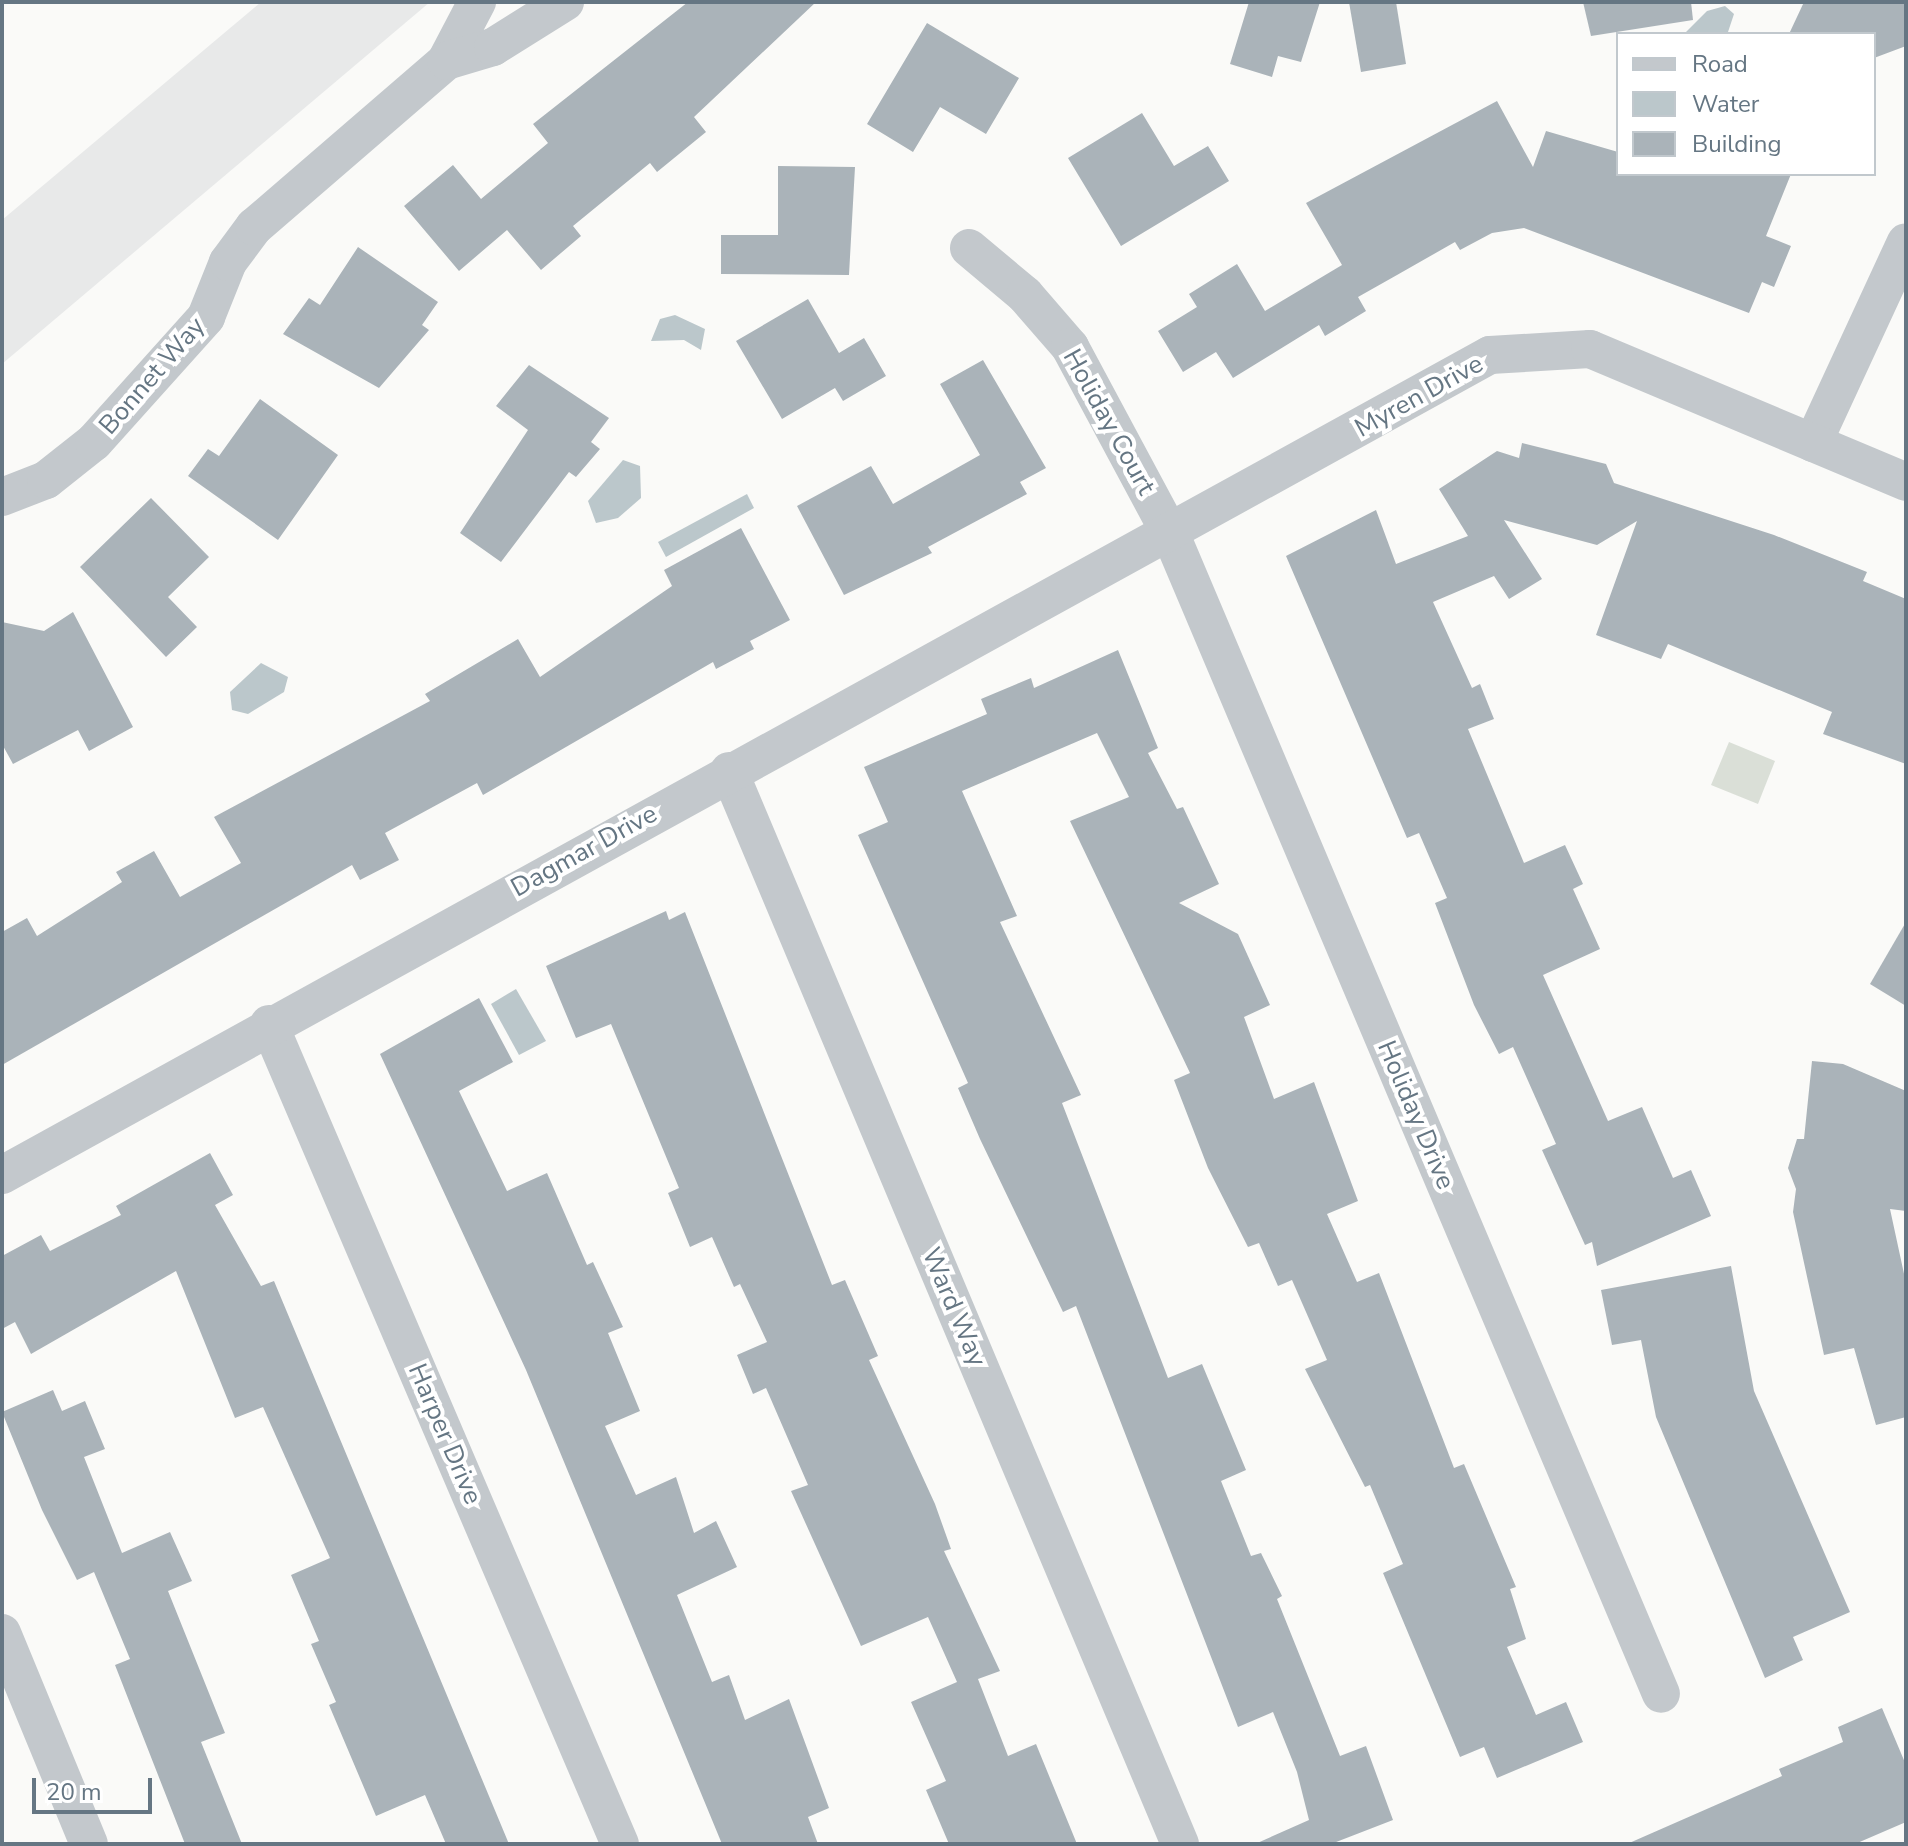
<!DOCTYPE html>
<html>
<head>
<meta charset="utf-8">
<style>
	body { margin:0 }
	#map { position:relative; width:1908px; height:1846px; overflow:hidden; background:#fafaf8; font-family:"Nunito Sans",sans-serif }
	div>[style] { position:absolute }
	.built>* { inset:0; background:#e8e9e9 }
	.green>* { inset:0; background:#dadfd7 }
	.water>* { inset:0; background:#bbc7cb }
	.building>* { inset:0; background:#aab3b9 }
	.minor>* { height:38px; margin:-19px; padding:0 19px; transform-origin:19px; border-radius:19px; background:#c3c8cc }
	span { translate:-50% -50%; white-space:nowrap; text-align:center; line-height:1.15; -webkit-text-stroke:8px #fff; paint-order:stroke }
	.street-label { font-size:26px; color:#657683 }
	.frame { position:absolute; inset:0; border:4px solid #657683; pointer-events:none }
	.legend { position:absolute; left:1616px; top:32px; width:260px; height:144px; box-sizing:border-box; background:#fff; border:2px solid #c1c8cd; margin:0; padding:10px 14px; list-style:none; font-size:24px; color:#657683 }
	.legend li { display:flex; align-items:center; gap:16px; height:40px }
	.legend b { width:40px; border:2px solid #c1c8cd }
	.scale { position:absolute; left:32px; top:1778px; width:120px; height:36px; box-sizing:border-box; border:4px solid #657683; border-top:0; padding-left:10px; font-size:24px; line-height:28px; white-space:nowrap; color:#657683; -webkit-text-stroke:6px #fff; paint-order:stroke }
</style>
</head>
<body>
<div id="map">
	<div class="built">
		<div style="clip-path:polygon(261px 2px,430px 2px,2px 364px,2px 220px)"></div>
	</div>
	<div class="green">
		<div style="clip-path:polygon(1729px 742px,1775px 761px,1758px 804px,1711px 785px)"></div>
	</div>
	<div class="water">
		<div style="clip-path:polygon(1725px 6px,1734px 14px,1728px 32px,1684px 34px,1707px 11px)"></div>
		<div style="clip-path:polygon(675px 315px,705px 329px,701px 350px,684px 340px,651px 341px,660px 319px)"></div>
		<div style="clip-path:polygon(623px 460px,640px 466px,641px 498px,618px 518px,596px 523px,588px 501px)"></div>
		<div style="clip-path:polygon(747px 494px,754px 508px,666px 557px,658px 542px)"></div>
		<div style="clip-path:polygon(261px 663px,288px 677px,284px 692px,248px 714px,232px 710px,230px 692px)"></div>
		<div style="clip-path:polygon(516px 989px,546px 1041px,519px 1055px,491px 1004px)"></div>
	</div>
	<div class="building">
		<div style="clip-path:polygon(688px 2px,816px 2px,694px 117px,706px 132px,657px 172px,650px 163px,573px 226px,581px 236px,541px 270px,507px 230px,459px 271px,404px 206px,453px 165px,481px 199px,548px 143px,533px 124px)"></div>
		<div style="clip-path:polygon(1249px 2px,1320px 2px,1301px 62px,1278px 56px,1272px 77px,1230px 64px)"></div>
		<div style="clip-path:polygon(1349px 2px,1396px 2px,1406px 64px,1361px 72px)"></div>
		<div style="clip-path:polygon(1583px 2px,1691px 2px,1693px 20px,1591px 36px)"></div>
		<div style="clip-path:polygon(1804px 2px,1906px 2px,1906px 46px,1874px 58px,1874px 34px,1789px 34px)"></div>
		<div style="clip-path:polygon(927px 23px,1019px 78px,986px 134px,940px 107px,913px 152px,867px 124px)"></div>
		<div style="clip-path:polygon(1497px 101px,1533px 167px,1546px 131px,1618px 152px,1618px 174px,1791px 174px,1766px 236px,1791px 246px,1774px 287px,1762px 282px,1749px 313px,1524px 228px,1492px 233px,1460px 250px,1455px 242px,1397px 275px,1358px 297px,1366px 311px,1325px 336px,1319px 325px,1233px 378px,1216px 352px,1183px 372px,1158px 331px,1197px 307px,1189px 294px,1237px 264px,1265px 311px,1342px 265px,1306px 203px)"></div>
		<div style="clip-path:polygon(1142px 113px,1174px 166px,1208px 146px,1229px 181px,1121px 246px,1068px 158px)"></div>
		<div style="clip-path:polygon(778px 166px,855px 167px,849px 275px,721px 274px,721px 235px,778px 235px)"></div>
		<div style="clip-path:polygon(358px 247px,438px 302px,422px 325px,429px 330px,379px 388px,283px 334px,309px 298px,320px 305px)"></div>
		<div style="clip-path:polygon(808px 299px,839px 353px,864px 338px,886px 376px,843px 401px,835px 388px,782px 419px,736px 341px)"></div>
		<div style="clip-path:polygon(983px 360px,1046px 468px,1020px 482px,1027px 494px,928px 547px,932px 553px,844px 595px,797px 506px,871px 466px,893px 504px,980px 455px,940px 384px)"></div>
		<div style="clip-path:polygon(529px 365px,609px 418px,591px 442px,600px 449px,576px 477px,569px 472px,501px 562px,460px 533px,528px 430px,496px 406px)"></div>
		<div style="clip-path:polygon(260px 399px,338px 455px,278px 540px,188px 476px,208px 449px,219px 456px)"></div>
		<div style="clip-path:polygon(1522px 443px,1606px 464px,1614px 483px,1774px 535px,1867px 572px,1863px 581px,1906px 599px,1906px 764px,1823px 734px,1832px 712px,1668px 644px,1661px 659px,1596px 635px,1637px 521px,1597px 545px,1504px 520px,1542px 579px,1509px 599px,1494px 576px,1433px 602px,1472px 688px,1480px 684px,1494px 719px,1468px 729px,1524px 863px,1565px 845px,1583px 884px,1573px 889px,1600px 949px,1543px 975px,1608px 1121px,1642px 1107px,1673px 1178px,1691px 1170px,1711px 1216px,1597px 1266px,1592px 1242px,1585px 1245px,1542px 1150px,1556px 1144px,1513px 1047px,1499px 1054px,1474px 1005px,1435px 903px,1447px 898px,1419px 833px,1407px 838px,1286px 556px,1376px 510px,1396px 564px,1468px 536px,1439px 489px,1497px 451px,1519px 458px)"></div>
		<div style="clip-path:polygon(151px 498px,209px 557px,168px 597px,197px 627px,166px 657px,80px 567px)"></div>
		<div style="clip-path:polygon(741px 528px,790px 620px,750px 641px,754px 649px,716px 669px,713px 662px,483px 795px,477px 783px,385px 833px,399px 860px,360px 880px,352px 865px,2px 1065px,2px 932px,27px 918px,37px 936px,122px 882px,116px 872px,154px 851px,180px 897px,241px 863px,214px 817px,430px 701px,425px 694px,518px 639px,540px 677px,672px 586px,664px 570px)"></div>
		<div style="clip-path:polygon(73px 612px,133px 727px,89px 751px,78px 730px,13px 764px,2px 744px,2px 622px,44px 631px)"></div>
		<div style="clip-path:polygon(1118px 650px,1158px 748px,1148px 753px,1177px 809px,1183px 807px,1219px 884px,1179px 903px,1238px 934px,1270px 1005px,1244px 1017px,1274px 1099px,1314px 1082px,1358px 1201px,1327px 1214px,1357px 1282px,1379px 1273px,1454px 1468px,1464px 1464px,1516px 1587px,1510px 1589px,1526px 1639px,1507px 1647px,1536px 1715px,1566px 1702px,1583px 1742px,1497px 1778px,1484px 1747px,1460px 1757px,1383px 1573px,1403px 1564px,1370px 1485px,1365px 1487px,1305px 1369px,1327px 1360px,1292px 1280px,1278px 1286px,1259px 1243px,1248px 1247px,1208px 1168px,1174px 1080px,1190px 1073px,1070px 821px,1129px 797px,1097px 733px,962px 791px,1017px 916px,1000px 922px,1081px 1095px,1062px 1103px,1168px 1378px,1202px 1364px,1246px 1470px,1221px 1481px,1251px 1556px,1261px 1553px,1282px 1596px,1277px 1599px,1340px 1756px,1366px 1746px,1393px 1820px,1331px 1844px,1255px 1844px,1309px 1820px,1297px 1772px,1273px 1712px,1238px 1727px,1076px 1306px,1063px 1312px,980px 1139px,958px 1088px,968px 1083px,858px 835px,888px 822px,864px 767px,987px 714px,981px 699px,1031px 678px,1034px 688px)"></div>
		<div style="clip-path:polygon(666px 911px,669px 920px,685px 912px,832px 1285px,845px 1280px,878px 1356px,869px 1360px,935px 1504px,951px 1549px,944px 1551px,1000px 1671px,978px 1679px,1008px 1756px,1036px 1744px,1077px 1844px,949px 1844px,926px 1790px,946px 1781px,911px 1702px,957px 1682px,928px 1617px,861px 1646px,791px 1491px,808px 1485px,766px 1388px,753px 1394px,737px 1355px,767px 1342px,740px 1284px,734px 1287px,712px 1237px,690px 1247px,668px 1193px,679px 1188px,611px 1024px,576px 1038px,546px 966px)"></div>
		<div style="clip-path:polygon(1906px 922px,1906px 1006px,1870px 984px)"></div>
		<div style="clip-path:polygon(479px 998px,513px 1062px,459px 1091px,507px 1191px,547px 1173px,587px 1265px,593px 1262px,623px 1327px,608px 1333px,640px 1411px,605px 1426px,636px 1495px,676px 1477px,694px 1533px,716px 1521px,737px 1567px,677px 1595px,712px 1682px,729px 1675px,745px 1720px,789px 1699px,829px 1808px,808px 1817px,818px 1844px,722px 1844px,526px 1370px,380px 1054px)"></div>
		<div style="clip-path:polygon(1812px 1061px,1843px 1064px,1906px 1091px,1906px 1211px,1890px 1209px,1906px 1283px,1906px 1417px,1876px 1425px,1854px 1348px,1824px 1355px,1793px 1212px,1796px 1189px,1788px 1168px,1797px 1139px,1804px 1139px)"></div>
		<div style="clip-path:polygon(210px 1153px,233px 1195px,215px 1205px,261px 1286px,274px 1281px,509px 1844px,446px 1844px,425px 1795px,376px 1816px,329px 1705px,336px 1702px,311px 1644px,319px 1641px,291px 1575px,330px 1558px,263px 1407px,235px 1418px,176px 1271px,31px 1354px,15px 1322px,2px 1329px,2px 1256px,41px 1235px,50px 1251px,121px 1215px,116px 1206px)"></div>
		<div style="clip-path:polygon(1731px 1266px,1754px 1391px,1850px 1612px,1793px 1637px,1803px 1660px,1765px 1678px,1656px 1417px,1641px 1340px,1612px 1345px,1601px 1290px)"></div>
		<div style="clip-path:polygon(53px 1390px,62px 1411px,85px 1401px,105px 1449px,84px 1457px,122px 1553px,170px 1532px,192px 1581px,168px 1591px,225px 1733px,201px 1742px,242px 1844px,185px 1844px,115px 1665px,130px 1659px,94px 1572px,77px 1580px,42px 1510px,2px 1412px)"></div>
		<div style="clip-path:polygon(1882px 1708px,1906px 1765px,1906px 1822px,1855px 1844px,1627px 1844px,1782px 1776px,1779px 1769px,1843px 1742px,1838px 1727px)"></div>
	</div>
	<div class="minor">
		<div style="left:446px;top:61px;width:67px;rotate:-62.3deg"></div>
		<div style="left:969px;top:248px;width:73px;rotate:40deg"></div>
		<div style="left:1025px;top:295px;width:69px;rotate:49.1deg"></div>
		<div style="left:1070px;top:347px;width:213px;rotate:61.8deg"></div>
		<div style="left:1171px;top:535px;width:1258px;rotate:67.08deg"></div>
		<div style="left:1813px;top:443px;width:221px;rotate:-65.2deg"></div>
		<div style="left:2px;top:497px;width:47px;rotate:-21.1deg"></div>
		<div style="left:46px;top:480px;width:61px;rotate:-38.4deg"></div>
		<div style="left:94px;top:442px;width:168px;rotate:-48.1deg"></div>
		<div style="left:206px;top:317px;width:59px;rotate:-68.2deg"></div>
		<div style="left:228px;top:262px;width:44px;rotate:-53.4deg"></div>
		<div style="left:254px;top:227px;width:254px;rotate:-40.8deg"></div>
		<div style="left:446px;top:61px;width:49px;rotate:-16.6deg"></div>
		<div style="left:493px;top:47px;width:85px;rotate:-32deg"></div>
		<div style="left:729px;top:771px;width:1164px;rotate:67.2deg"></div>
		<div style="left:269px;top:1024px;width:892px;rotate:66.83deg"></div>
		<div style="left:2px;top:1175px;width:1699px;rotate:-28.86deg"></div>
		<div style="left:1490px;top:355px;width:100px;rotate:-3.4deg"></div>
		<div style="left:1590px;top:349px;width:343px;rotate:22.8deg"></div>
		<div style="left:2px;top:1633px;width:228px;rotate:67.6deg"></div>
	</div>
	<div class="street-label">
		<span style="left:152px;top:376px;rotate:-49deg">Bonnet Way</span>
		<span style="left:1419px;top:396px;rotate:-29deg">Myren Drive</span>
		<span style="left:1109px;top:422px;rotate:61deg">Holiday Court</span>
		<span style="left:584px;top:851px;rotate:-29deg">Dagmar Drive</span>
		<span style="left:1416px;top:1115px;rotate:67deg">Holiday Drive</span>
		<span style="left:954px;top:1307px;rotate:67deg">Ward Way</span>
		<span style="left:445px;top:1434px;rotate:67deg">Harper Drive</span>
	</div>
	<div class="frame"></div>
	<ul class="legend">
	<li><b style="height:10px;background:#c3c8cc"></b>Road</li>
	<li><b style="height:22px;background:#bbc7cb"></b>Water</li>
	<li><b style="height:22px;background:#aab3b9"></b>Building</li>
	</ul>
	<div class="scale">20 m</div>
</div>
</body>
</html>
